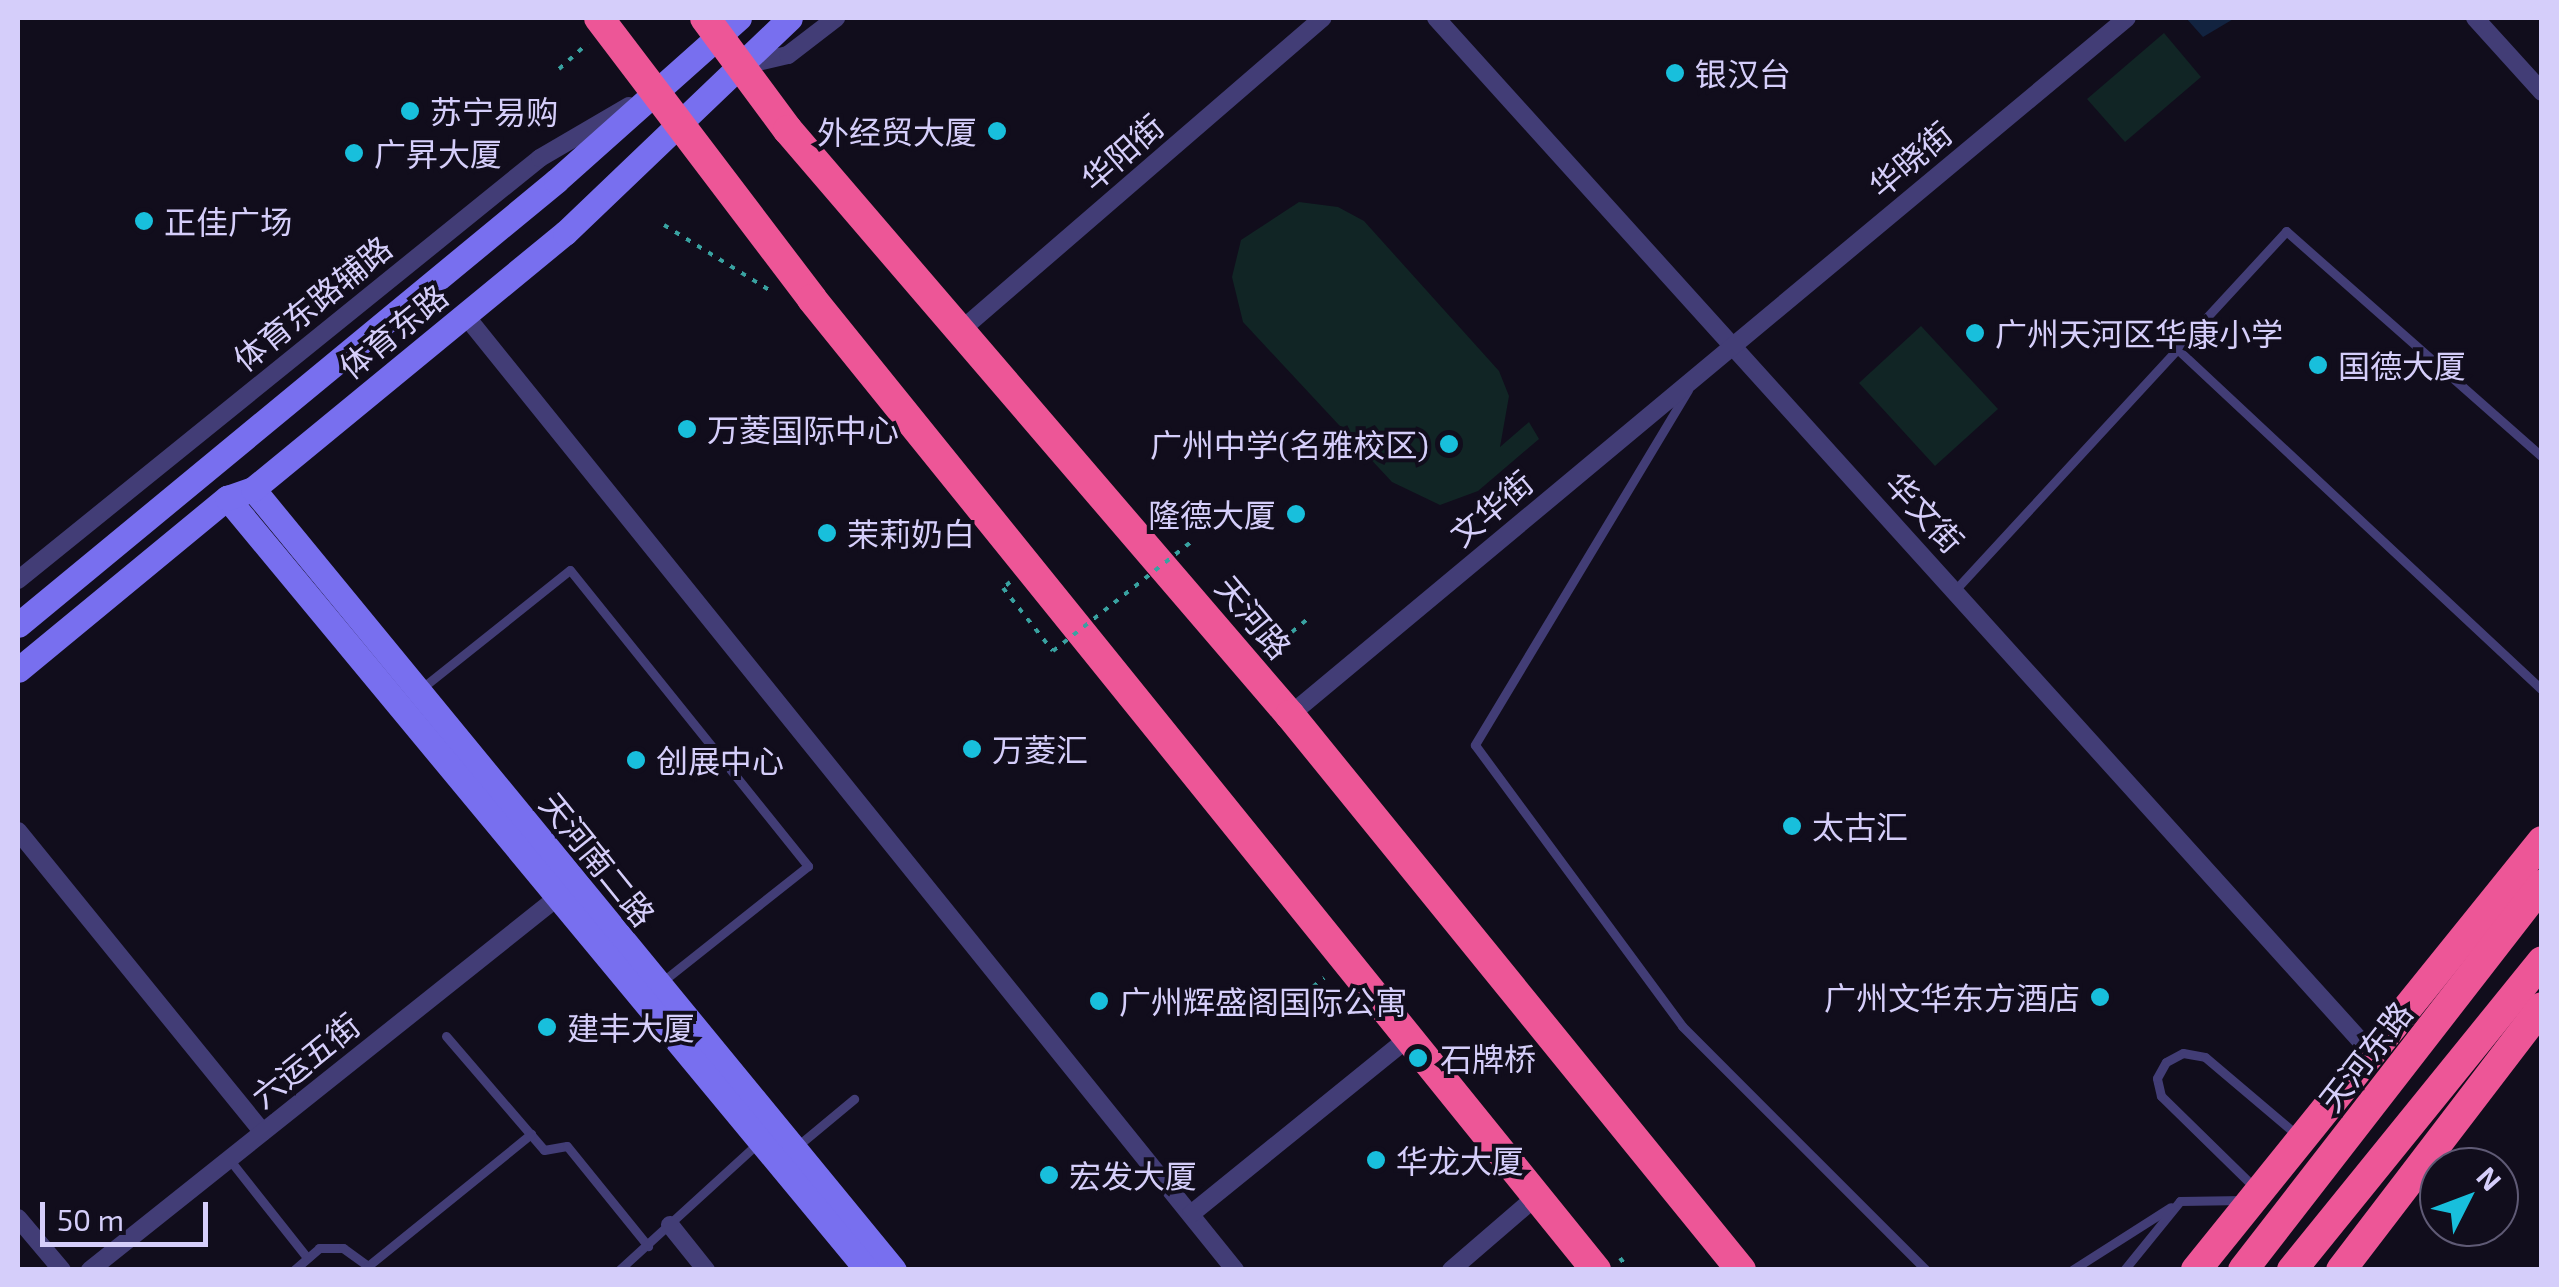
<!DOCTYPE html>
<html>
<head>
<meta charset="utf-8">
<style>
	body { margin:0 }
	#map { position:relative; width:2559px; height:1287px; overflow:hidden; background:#110d1c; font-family:"Exo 2","Noto Sans SC",sans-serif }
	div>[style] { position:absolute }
	.green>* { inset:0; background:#112525 }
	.water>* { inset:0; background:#122340 }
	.path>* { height:4px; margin-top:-2px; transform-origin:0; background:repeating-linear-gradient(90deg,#39a2a1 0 5px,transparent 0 13px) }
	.lane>* { height:9px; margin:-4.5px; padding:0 4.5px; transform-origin:4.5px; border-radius:4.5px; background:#423d76 }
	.street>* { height:18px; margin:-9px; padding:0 9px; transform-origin:9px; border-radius:9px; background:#423d76 }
	.secondary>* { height:25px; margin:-12.5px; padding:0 12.5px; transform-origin:12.5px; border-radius:12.5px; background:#786fef }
	.highway>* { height:30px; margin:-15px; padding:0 15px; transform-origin:15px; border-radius:15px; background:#ed5697 }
	.path-bridge>* { height:4px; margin-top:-2px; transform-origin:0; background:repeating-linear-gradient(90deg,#39a2a1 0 5px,transparent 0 13px) }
	.dots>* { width:28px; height:28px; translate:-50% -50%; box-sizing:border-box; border:5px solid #110d1c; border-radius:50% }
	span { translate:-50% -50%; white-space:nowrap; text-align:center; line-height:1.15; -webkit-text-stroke:8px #110d1c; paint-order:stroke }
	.poi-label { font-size:32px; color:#d5cefa }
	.left { translate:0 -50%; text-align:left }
	.right { translate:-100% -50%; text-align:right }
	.street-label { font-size:32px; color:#d5cefa }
	.frame { position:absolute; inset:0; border:20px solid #d5cefa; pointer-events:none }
	.north { position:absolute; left:2419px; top:1147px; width:100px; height:100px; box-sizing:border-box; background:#110d1c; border:2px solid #5f5a75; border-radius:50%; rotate:48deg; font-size:28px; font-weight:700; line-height:40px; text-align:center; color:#d5cefa }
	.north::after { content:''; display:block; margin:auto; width:35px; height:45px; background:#18bfdc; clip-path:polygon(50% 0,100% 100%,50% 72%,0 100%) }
	.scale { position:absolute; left:40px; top:1202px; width:168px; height:45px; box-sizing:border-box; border:5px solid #d5cefa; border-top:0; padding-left:12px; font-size:30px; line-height:35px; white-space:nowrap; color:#d5cefa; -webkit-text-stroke:8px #110d1c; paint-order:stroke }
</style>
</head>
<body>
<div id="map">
	<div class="green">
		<div style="clip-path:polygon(2164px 33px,2201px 77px,2125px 142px,2087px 99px)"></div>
		<div style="clip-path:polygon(1299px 202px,1338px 207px,1364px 221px,1499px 371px,1509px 396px,1500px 447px,1529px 422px,1539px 439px,1478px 491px,1440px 505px,1392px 482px,1243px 322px,1232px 277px,1241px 240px)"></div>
		<div style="clip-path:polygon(1921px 326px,1998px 409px,1935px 466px,1859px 383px)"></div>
	</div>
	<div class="water">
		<div style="clip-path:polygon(2186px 18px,2235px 18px,2203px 37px)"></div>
	</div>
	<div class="path">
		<div style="left:559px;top:69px;width:39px;rotate:-42deg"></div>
		<div style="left:664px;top:225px;width:129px;rotate:31.7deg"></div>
		<div style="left:1010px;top:582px;width:9px;rotate:139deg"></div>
		<div style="left:1003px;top:588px;width:80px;rotate:51.6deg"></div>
		<div style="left:1292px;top:632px;width:25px;rotate:-40deg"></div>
		<div style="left:1293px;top:1003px;width:40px;rotate:-39deg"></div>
		<div style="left:1620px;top:1258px;width:15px;rotate:53deg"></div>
	</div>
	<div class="lane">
		<div style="left:2175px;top:347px;width:502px;rotate:43.06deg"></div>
		<div style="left:1688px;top:390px;width:414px;rotate:121deg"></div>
		<div style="left:1475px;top:745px;width:349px;rotate:53.6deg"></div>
		<div style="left:1682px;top:1026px;width:345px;rotate:45deg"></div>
		<div style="left:1956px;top:589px;width:487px;rotate:-47.3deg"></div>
		<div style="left:2286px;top:231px;width:341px;rotate:41.4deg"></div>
		<div style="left:422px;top:688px;width:189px;rotate:-38.6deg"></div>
		<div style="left:570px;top:570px;width:380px;rotate:51.2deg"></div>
		<div style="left:808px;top:866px;width:185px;rotate:141.6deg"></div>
		<div style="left:446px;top:1036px;width:150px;rotate:49.3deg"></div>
		<div style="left:544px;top:1150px;width:23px;rotate:-10deg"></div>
		<div style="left:567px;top:1146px;width:129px;rotate:51deg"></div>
		<div style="left:795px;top:1148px;width:77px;rotate:-39.7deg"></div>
		<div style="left:229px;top:1159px;width:124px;rotate:51.6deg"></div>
		<div style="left:2253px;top:1186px;width:129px;rotate:-135.6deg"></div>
		<div style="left:2161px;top:1096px;width:18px;rotate:-103deg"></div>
		<div style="left:2157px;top:1078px;width:18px;rotate:-61deg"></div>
		<div style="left:2166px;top:1062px;width:19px;rotate:-28deg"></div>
		<div style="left:2183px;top:1053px;width:22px;rotate:10deg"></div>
		<div style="left:2205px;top:1057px;width:122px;rotate:40.3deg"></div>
		<div style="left:294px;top:1270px;width:33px;rotate:-41deg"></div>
		<div style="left:319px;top:1248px;width:24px"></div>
		<div style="left:343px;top:1248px;width:31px;rotate:36deg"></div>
		<div style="left:368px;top:1266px;width:210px;rotate:-39deg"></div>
		<div style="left:619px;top:1270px;width:188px;rotate:-42.4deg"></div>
		<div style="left:2072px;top:1270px;width:117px;rotate:-32.5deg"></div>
		<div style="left:2124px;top:1270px;width:89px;rotate:-50.9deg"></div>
		<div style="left:2180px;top:1201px;width:64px;rotate:-0.9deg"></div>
	</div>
	<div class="street">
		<div style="left:1436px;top:18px;width:1390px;rotate:47.89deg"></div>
		<div style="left:2475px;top:18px;width:100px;rotate:47.8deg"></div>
		<div style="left:741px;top:66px;width:48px;rotate:-13.2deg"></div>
		<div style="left:788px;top:55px;width:61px;rotate:-37.6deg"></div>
		<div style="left:465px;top:315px;width:1227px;rotate:51.12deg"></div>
		<div style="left:960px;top:331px;width:479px;rotate:-40.8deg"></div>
		<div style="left:18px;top:580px;width:671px;rotate:-38.95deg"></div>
		<div style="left:540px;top:158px;width:103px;rotate:-30.3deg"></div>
		<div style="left:1290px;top:715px;width:1089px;rotate:-39.79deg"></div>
		<div style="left:18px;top:831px;width:388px;rotate:50.9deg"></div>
		<div style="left:1191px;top:1214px;width:278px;rotate:-39deg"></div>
		<div style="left:18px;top:1218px;width:68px;rotate:49.8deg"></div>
		<div style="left:670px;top:1225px;width:58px;rotate:51.3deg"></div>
		<div style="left:90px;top:1270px;width:598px;rotate:-38.56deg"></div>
		<div style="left:1451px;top:1270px;width:112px;rotate:-40.7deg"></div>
	</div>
	<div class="secondary">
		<div style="left:253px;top:489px;width:1010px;rotate:50.62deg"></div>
		<div style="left:227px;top:498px;width:1003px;rotate:50.34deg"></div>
		<div style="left:18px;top:625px;width:698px;rotate:-39.53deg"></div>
		<div style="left:556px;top:181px;width:245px;rotate:-41.7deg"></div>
		<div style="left:18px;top:670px;width:271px;rotate:-39.5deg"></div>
		<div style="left:227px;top:498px;width:28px;rotate:-19deg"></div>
		<div style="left:253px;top:489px;width:404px;rotate:-39.4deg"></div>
		<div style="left:565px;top:233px;width:311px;rotate:-43.7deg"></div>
	</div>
	<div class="highway">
		<div style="left:599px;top:18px;width:353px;rotate:52.8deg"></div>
		<div style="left:812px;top:299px;width:1248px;rotate:51.08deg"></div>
		<div style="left:705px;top:18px;width:139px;rotate:53.5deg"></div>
		<div style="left:788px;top:130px;width:771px;rotate:49.37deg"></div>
		<div style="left:1290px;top:715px;width:715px;rotate:50.9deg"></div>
		<div style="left:2196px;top:1270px;width:551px;rotate:-51.11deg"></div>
		<div style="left:2243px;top:1270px;width:488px;rotate:-52.2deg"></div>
		<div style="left:2292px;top:1270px;width:397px;rotate:-51deg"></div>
		<div style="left:2341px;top:1270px;width:331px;rotate:-52.6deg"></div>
	</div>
	<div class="path-bridge">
		<div style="left:1053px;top:651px;width:176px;rotate:-38.3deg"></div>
	</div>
	<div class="dots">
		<div style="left:1675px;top:73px;background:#18bfdc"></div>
		<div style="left:410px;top:111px;background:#18bfdc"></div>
		<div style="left:997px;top:131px;background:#18bfdc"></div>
		<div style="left:354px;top:153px;background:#18bfdc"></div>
		<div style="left:144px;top:221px;background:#18bfdc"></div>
		<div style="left:1975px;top:333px;background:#18bfdc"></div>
		<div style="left:2318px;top:365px;background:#18bfdc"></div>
		<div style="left:687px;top:429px;background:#18bfdc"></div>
		<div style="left:1449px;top:444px;background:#18bfdc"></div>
		<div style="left:1296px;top:514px;background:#18bfdc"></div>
		<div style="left:827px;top:533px;background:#18bfdc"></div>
		<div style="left:972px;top:749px;background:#18bfdc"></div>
		<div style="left:636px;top:760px;background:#18bfdc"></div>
		<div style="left:1792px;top:826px;background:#18bfdc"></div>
		<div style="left:2100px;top:997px;background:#18bfdc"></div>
		<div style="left:1099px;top:1001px;background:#18bfdc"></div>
		<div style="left:547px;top:1027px;background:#18bfdc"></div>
		<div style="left:1418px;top:1058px;background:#18bfdc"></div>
		<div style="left:1376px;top:1160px;background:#18bfdc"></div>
		<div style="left:1049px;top:1175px;background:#18bfdc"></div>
	</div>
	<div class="poi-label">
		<span class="left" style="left:1695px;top:73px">银汉台</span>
		<span class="left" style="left:430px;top:111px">苏宁易购</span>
		<span class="right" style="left:977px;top:131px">外经贸大厦</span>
		<span class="left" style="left:374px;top:153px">广昇大厦</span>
		<span class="left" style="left:164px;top:221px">正佳广场</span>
		<span class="left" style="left:1995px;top:333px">广州天河区华康小学</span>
		<span class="left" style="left:2338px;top:365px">国德大厦</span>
		<span class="left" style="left:707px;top:429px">万菱国际中心</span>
		<span class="right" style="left:1429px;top:444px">广州中学(名雅校区)</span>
		<span class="right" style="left:1276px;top:514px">隆德大厦</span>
		<span class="left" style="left:847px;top:533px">茉莉奶白</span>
		<span class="left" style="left:992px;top:749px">万菱汇</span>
		<span class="left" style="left:656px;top:760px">创展中心</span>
		<span class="left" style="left:1812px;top:826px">太古汇</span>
		<span class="right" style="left:2080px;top:997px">广州文华东方酒店</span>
		<span class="left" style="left:1119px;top:1001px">广州辉盛阁国际公寓</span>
		<span class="left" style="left:567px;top:1027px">建丰大厦</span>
		<span class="left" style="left:1440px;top:1058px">石牌桥</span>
		<span class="left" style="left:1396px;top:1160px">华龙大厦</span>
		<span class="left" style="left:1069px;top:1175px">宏发大厦</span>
	</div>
	<div class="street-label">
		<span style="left:1122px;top:152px;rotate:-41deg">华阳街</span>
		<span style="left:1910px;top:159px;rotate:-40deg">华晓街</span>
		<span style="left:312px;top:303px;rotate:-39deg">体育东路辅路</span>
		<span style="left:393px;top:331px;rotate:-39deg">体育东路</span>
		<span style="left:1491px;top:508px;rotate:-40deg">文华街</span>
		<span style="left:1925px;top:512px;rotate:47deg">华文街</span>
		<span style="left:1254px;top:617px;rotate:50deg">天河路</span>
		<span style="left:598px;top:859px;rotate:51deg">天河南二路</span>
		<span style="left:2365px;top:1056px;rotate:-52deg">天河东路</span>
		<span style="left:305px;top:1060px;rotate:-39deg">六运五街</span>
	</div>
	<div class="frame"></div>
	<div class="north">N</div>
	<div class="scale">50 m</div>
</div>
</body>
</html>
